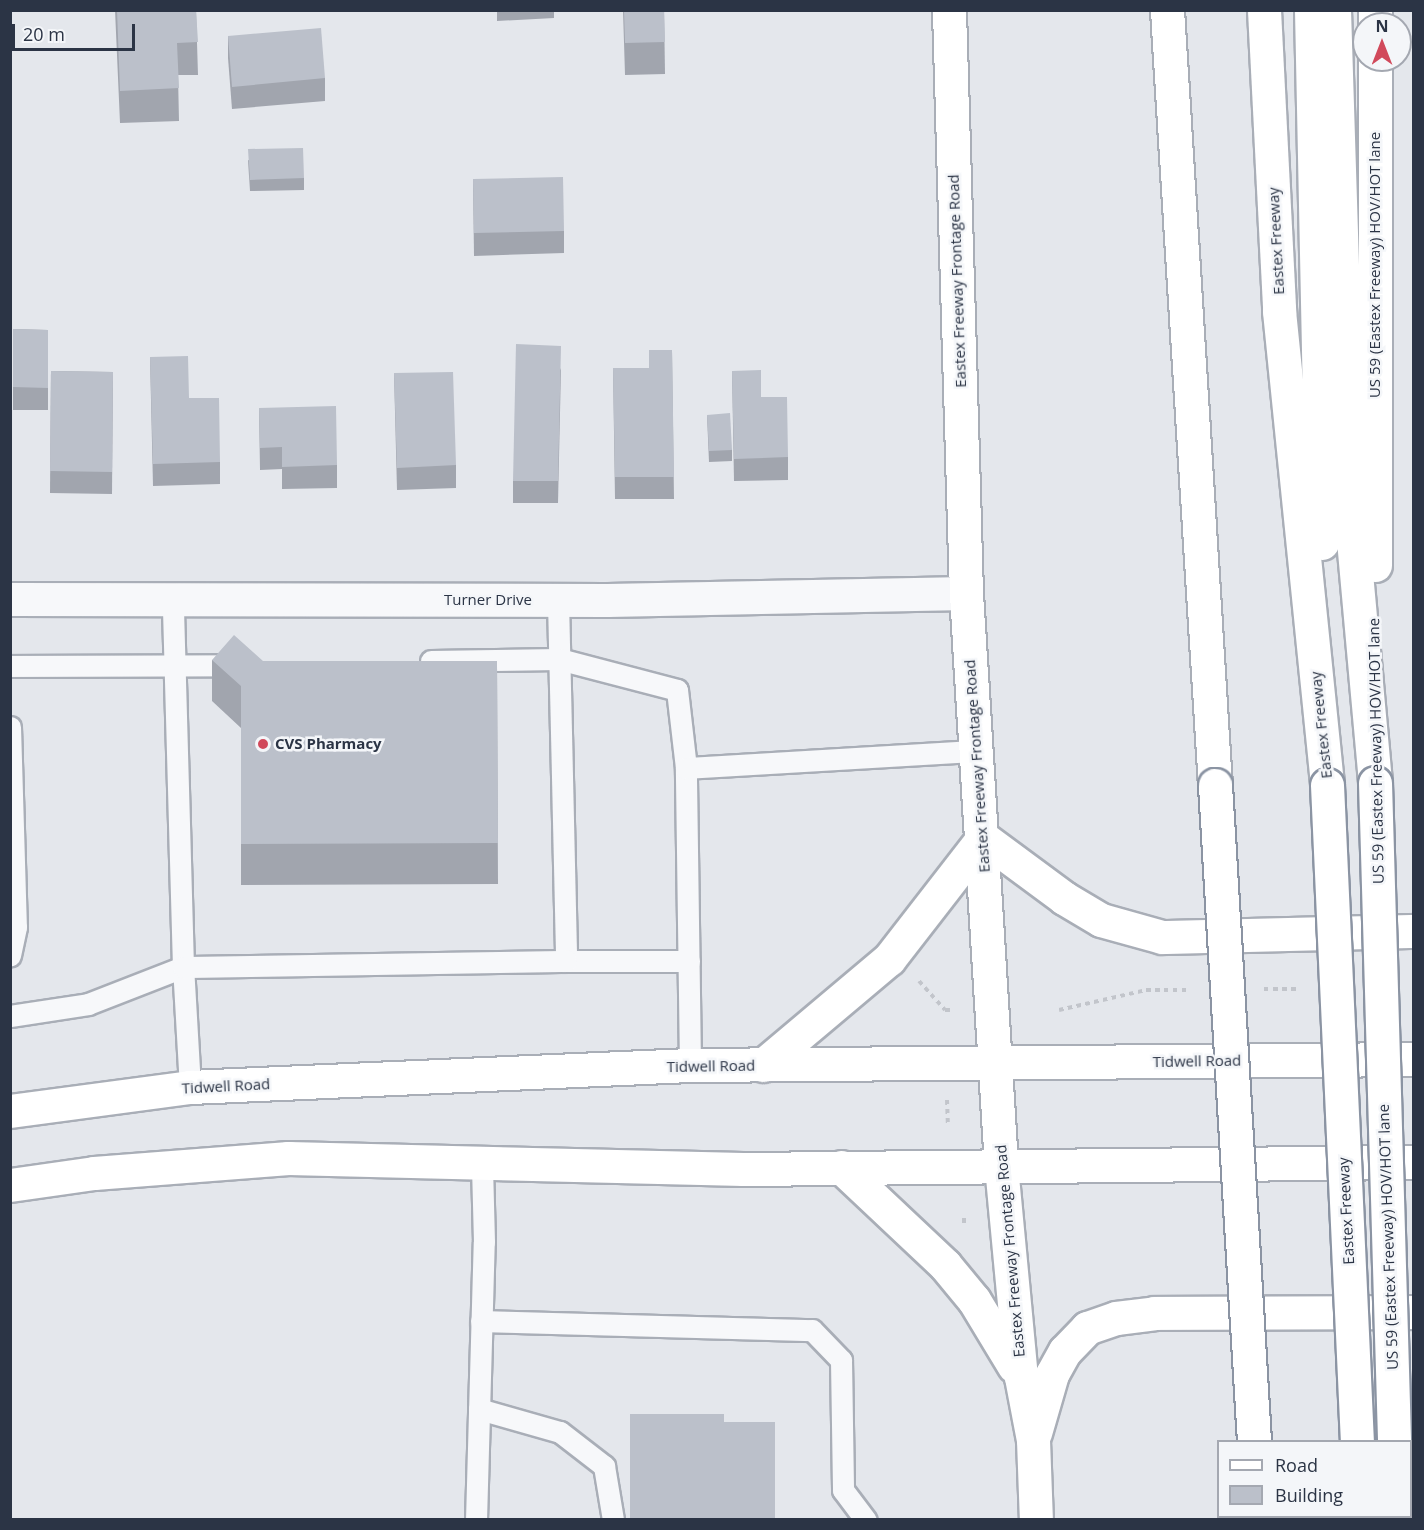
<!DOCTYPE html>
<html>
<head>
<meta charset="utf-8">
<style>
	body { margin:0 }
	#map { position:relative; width:1424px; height:1530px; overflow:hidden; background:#e4e7ec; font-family:"Open Sans",sans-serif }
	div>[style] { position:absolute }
	.path>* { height:4px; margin-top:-2px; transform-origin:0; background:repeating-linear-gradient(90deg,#c2c5cb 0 4.5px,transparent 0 9px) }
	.roads { filter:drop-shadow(2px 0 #a9aeb7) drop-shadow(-2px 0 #a9aeb7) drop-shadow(0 2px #a9aeb7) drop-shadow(0 -2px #a9aeb7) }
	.service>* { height:21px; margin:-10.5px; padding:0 10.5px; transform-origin:10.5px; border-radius:10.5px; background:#f7f8fa }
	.minor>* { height:33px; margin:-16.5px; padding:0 16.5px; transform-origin:16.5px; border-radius:16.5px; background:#f7f8fa }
	.secondary>* { height:33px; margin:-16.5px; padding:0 16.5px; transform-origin:16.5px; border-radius:16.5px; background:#fff }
	.motorway>* { height:33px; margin:-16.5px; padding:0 16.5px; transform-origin:16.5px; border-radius:16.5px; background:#fff }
	.bridges { filter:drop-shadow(2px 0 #8b94a3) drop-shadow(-2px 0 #8b94a3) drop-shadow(0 2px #8b94a3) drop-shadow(0 -2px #8b94a3) }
	.motorway-bridge>* { height:33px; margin:-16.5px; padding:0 16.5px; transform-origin:16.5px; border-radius:16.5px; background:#fff }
	.wall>* { inset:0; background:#a1a5ae }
	.building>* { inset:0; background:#bbc0ca }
	.dots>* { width:16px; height:16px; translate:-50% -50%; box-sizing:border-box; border:3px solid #f4f6f9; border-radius:50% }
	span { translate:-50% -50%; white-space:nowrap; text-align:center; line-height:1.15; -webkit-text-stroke:5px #f4f6f9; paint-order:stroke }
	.street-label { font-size:15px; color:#2b3445 }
	.poi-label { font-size:15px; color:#2b3445; font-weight:700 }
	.left { translate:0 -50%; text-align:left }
	.frame { position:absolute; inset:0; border:12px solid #2b3445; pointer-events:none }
	.legend { position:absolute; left:1217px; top:1440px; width:195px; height:78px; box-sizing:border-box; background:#f4f6f9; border:2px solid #a4a8b1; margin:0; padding:8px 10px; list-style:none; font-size:18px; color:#2b3445 }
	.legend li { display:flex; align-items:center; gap:12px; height:30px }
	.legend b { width:30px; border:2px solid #a4a8b1 }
	.north { position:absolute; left:1352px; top:12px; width:60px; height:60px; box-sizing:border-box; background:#f4f6f9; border:2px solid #a4a8b1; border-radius:50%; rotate:0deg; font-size:16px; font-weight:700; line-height:24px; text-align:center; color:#2b3445 }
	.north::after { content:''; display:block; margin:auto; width:21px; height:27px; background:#d1495b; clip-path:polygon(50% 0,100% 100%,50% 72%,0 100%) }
	.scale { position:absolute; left:12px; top:24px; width:123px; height:27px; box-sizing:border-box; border:3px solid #2b3445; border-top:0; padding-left:8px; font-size:18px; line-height:21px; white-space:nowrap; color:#2b3445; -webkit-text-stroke:4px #f4f6f9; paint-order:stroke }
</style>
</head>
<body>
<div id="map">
	<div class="path">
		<div style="left:919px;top:981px;width:39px;rotate:48deg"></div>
		<div style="left:945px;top:1010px;width:8px"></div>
		<div style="left:1264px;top:989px;width:35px"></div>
		<div style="left:1059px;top:1010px;width:89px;rotate:-12.9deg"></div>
		<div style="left:1146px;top:990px;width:45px"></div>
		<div style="left:947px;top:1100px;width:26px;rotate:88deg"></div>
		<div style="left:964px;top:1218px;width:5px;rotate:90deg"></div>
	</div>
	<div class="roads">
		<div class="service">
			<div style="left:558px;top:600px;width:361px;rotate:88.7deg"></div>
			<div style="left:566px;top:961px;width:123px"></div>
			<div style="left:431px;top:661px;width:128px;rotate:-0.9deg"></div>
			<div style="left:559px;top:659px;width:122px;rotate:14.7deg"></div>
			<div style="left:677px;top:690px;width:79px;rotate:83.4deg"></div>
			<div style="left:10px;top:666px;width:231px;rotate:-0.2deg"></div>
			<div style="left:10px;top:727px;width:200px;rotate:88.3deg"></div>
			<div style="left:16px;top:927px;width:29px;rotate:102deg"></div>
			<div style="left:10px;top:1016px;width:79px;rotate:-8.7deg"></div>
			<div style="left:88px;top:1004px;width:102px;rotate:-21.3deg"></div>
			<div style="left:183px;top:967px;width:368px;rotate:-91.6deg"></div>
			<div style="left:690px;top:1065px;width:297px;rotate:-90.8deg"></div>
			<div style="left:686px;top:768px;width:290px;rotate:-3.4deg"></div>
			<div style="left:190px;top:1087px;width:120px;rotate:-93.3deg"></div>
			<div style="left:183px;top:967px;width:383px;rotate:-0.9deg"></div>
			<div style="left:481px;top:1321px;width:331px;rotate:1.6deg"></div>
			<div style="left:812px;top:1330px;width:42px;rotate:46deg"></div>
			<div style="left:841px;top:1360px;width:130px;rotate:89.1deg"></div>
			<div style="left:843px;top:1490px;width:38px;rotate:53deg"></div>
			<div style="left:479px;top:1409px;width:84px;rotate:15.9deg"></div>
			<div style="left:560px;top:1432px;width:56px;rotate:37.7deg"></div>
			<div style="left:604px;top:1466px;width:55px;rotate:80.5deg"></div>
			<div style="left:476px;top:1520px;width:278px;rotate:-88.4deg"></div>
			<div style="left:484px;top:1242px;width:79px;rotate:-91.5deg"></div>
		</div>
		<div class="minor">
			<div style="left:10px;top:599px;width:597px;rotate:0.1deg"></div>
			<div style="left:607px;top:600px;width:359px;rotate:-1.1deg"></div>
		</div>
		<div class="secondary">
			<div style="left:949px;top:10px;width:583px;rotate:88.33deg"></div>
			<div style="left:966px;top:593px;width:574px;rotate:86.5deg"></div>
			<div style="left:1001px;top:1166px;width:212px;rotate:84.6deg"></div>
			<div style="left:1021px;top:1377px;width:64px;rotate:79.2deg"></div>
			<div style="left:1033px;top:1440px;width:80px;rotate:87.9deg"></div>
			<div style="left:983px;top:838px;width:101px;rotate:36.5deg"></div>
			<div style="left:1064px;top:898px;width:43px;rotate:30.7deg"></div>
			<div style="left:1101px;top:920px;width:63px;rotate:15.6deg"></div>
			<div style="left:1162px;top:937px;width:252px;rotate:-1.4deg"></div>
			<div style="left:763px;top:1065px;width:165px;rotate:-40.1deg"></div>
			<div style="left:889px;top:959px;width:153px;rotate:-52.2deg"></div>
			<div style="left:10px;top:1111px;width:182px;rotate:-7.6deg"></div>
			<div style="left:190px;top:1087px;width:500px;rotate:-2.52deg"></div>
			<div style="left:690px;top:1065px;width:724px;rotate:-0.47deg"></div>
			<div style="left:841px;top:1167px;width:143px;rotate:43.3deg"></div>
			<div style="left:945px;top:1265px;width:45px;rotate:50.4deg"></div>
			<div style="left:974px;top:1300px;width:77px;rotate:58.8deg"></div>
			<div style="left:10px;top:1185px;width:85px;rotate:-8.1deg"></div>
			<div style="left:94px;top:1173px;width:195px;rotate:-4.4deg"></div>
			<div style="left:288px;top:1158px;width:455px;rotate:1.4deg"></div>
			<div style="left:743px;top:1169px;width:671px;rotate:-0.6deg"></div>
			<div style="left:1035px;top:1433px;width:61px;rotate:-73.9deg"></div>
			<div style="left:1052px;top:1374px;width:26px;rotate:-61deg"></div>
			<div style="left:1065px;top:1351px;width:32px;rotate:-46deg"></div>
			<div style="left:1087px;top:1328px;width:31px;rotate:-19deg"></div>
			<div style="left:1116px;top:1318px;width:38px;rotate:-7deg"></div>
			<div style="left:1154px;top:1313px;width:260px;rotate:-0.2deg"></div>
		</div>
		<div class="motorway">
			<div style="left:1167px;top:10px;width:776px;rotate:86.46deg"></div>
			<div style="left:1264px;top:10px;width:301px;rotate:87.1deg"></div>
			<div style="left:1279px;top:311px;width:476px;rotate:84.2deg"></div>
			<div style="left:1311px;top:10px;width:533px;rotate:88.82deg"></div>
			<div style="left:1334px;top:10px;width:497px;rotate:88.2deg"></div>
			<div style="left:1350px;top:507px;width:277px;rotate:84.8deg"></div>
			<div style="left:1375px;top:10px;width:14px;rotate:90deg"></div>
			<div style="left:1375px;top:60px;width:505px;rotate:90deg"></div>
			<div style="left:1256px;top:1516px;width:4px;rotate:90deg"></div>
			<div style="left:1361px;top:1516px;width:4px;rotate:90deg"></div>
			<div style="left:1395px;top:1516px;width:4px;rotate:90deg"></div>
		</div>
	</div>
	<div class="bridges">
		<div class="motorway-bridge">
			<div style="left:1375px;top:783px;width:657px;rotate:88.34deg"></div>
			<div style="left:1215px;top:785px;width:658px;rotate:86.6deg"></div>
			<div style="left:1327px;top:785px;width:658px;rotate:87.39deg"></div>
		</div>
	</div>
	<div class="wall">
		<div style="clip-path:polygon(115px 10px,196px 10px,198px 75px,178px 75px,179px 121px,120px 123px)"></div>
		<div style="clip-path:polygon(497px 10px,554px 10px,554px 18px,497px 21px)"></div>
		<div style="clip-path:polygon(623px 10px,664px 10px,665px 74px,625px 75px)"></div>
		<div style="clip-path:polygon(228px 36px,325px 78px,325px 101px,232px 109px,228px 58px)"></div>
		<div style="clip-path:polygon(248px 160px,304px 178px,304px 190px,250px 191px)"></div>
		<div style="clip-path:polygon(473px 179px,564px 231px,564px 253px,474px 256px)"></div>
		<div style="clip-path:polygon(13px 329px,48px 330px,48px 410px,13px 410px)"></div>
		<div style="clip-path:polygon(672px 350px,674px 499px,615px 499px,613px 368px,649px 368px)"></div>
		<div style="clip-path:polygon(150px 357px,189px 398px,220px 462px,220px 484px,153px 486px)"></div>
		<div style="clip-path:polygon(561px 368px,558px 503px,513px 503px,513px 481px)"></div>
		<div style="clip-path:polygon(51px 371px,113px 372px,112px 494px,50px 493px)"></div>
		<div style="clip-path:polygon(732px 371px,761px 397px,788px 457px,788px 480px,734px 481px)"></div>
		<div style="clip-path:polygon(394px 373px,456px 465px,456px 488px,397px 490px)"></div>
		<div style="clip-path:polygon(259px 408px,337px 465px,337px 488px,282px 489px,282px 469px,260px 470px)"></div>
		<div style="clip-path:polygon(707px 415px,732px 450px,732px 461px,709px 462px)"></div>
		<div style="clip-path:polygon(212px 660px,263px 661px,497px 661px,498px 884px,241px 885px,241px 728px,212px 701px)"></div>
	</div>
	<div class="building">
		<div style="clip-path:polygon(117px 10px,196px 10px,198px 42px,177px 43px,179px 88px,120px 91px)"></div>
		<div style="clip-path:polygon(624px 10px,664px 10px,665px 42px,625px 43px)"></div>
		<div style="clip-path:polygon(321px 28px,325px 78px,232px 87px,228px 36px)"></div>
		<div style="clip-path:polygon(303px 148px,304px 178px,250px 180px,248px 149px)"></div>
		<div style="clip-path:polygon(563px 177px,564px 231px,474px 233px,473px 179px)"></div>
		<div style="clip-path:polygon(13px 329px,48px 330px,48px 388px,13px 387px)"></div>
		<div style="clip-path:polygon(516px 344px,561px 346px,558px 481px,513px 481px)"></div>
		<div style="clip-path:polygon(649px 350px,672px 350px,674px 477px,615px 477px,613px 368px,649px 368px)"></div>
		<div style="clip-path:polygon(188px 356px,189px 398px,219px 398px,220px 462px,153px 464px,150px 357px)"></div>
		<div style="clip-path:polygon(761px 370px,761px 397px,787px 397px,788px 457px,734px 459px,732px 371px)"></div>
		<div style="clip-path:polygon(51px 371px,113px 372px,112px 472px,50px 471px)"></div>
		<div style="clip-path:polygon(453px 372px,456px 465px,397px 468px,394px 373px)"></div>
		<div style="clip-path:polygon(336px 406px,337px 465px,282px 467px,282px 447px,260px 448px,259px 408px)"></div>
		<div style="clip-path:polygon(730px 413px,732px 450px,709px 451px,707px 415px)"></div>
		<div style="clip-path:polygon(234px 635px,263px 661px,497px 661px,498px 843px,241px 844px,241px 686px,212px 660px)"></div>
		<div style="clip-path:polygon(630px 1414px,724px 1414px,724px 1422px,775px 1422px,775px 1520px,630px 1520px)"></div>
	</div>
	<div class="dots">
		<div style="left:263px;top:744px;background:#d1495b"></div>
	</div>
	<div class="street-label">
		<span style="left:1276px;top:241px;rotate:-93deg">Eastex Freeway</span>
		<span style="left:1375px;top:265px;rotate:-90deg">US 59 (Eastex Freeway) HOV/HOT lane</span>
		<span style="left:957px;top:281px;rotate:-92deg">Eastex Freeway Frontage Road</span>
		<span style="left:488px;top:600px">Turner Drive</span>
		<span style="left:1321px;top:725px;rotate:-96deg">Eastex Freeway</span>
		<span style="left:1376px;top:751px;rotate:-91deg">US 59 (Eastex Freeway) HOV/HOT lane</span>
		<span style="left:977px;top:766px;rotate:-94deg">Eastex Freeway Frontage Road</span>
		<span style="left:1197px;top:1061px;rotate:-1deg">Tidwell Road</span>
		<span style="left:711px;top:1066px;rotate:-1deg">Tidwell Road</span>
		<span style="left:226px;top:1086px;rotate:-3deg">Tidwell Road</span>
		<span style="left:1346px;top:1211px;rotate:-93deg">Eastex Freeway</span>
		<span style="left:1388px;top:1237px;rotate:-92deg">US 59 (Eastex Freeway) HOV/HOT lane</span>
		<span style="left:1010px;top:1251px;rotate:-95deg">Eastex Freeway Frontage Road</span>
	</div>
	<div class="poi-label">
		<span class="left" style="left:275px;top:744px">CVS Pharmacy</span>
	</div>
	<div class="frame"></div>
	<ul class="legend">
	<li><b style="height:8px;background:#fff"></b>Road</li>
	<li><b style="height:16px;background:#bbc0ca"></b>Building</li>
	</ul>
	<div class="north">N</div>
	<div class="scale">20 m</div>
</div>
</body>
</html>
